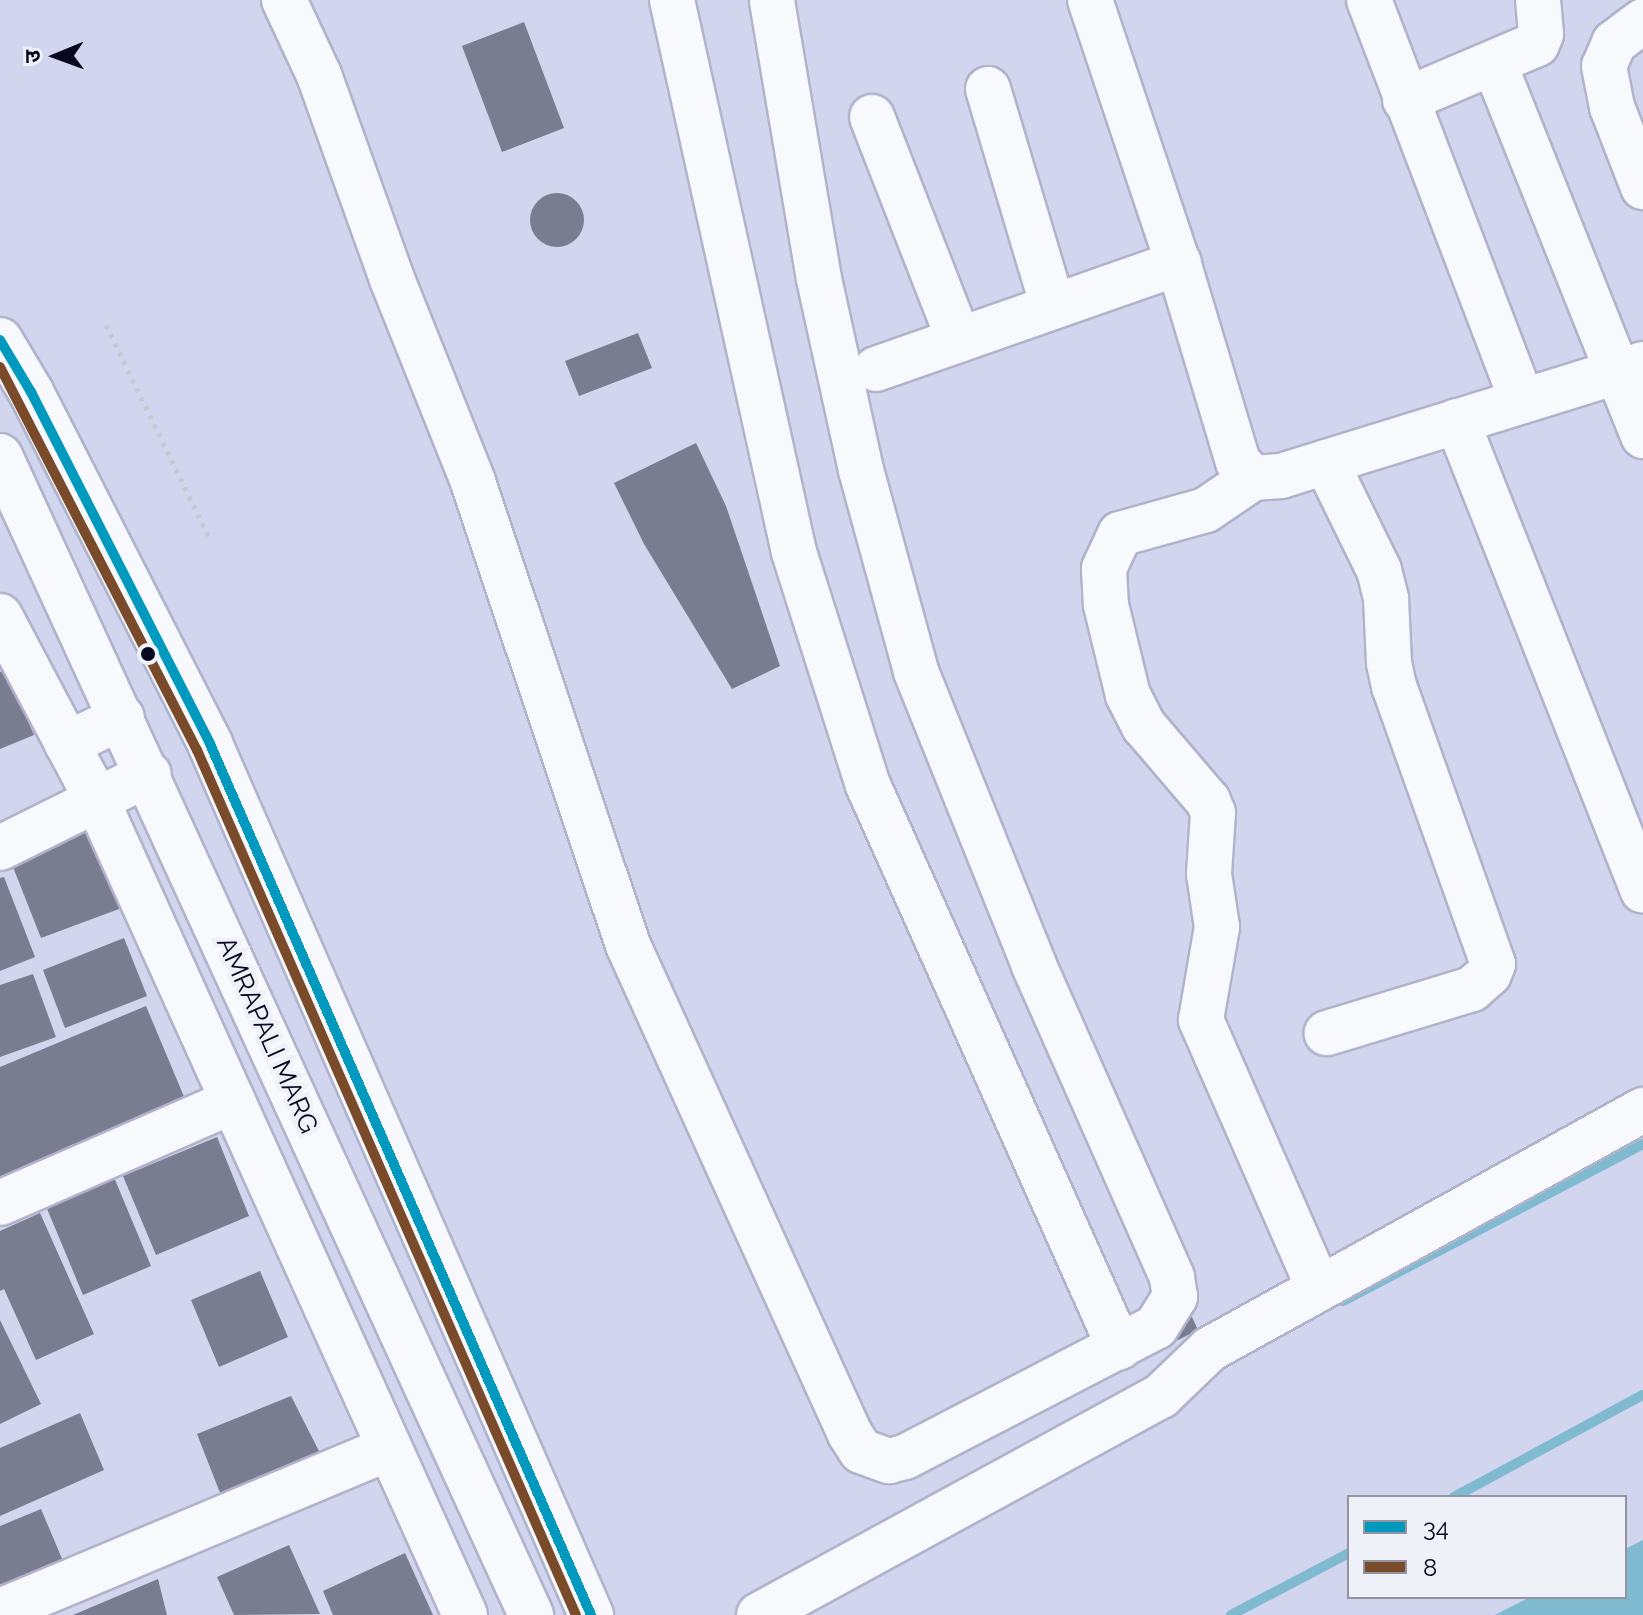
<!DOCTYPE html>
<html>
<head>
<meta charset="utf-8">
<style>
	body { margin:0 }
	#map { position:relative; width:1643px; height:1615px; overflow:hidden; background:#d1d5ee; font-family:Raleway,"Noto Sans Devanagari",sans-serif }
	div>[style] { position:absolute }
	.water>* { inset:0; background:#80bad1 }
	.stream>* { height:10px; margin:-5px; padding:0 5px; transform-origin:5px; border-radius:5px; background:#80bad1 }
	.building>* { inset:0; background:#7a7c90 }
	.round { border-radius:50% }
	.path>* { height:5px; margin-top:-2.5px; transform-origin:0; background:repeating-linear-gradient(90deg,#c8c8d0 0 4px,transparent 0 10px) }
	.roads { filter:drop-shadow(2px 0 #afb3cc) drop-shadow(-2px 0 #afb3cc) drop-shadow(0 2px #afb3cc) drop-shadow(0 -2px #afb3cc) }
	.minor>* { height:44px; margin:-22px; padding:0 22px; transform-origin:22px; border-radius:22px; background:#f8f9fc }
	.major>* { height:44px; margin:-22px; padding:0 22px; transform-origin:22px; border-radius:22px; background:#f8f9fc }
	.bus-1>* { height:10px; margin:-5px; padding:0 5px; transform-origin:5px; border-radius:5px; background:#0199bd }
	.bus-2>* { height:10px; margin:-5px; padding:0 5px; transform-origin:5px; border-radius:5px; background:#7a4b2a }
	.dots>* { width:22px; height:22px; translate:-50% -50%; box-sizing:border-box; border:4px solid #eff1f8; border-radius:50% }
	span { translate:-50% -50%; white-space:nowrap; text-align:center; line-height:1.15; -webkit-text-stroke:8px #eff1f8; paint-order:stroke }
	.street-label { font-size:26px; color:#070820 }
	.legend { position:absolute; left:1347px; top:1495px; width:280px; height:104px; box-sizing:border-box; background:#eff1f8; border:2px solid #9294a2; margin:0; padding:10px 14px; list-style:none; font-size:24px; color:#070820 }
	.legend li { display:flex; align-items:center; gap:16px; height:40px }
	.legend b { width:40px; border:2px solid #9294a2 }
	.north { position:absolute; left:16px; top:16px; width:80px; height:80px; -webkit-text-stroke:6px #eff1f8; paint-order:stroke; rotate:269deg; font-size:22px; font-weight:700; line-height:32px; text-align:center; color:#070820 }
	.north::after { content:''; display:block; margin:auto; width:28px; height:36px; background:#070820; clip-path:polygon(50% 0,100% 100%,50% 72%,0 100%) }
</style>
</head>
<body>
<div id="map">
	<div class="water">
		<div style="clip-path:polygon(1643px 1540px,1643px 1615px,1495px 1615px,1530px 1597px,1625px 1597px,1625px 1549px)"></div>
	</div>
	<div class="stream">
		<div style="left:1343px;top:1301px;width:339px;rotate:-27.6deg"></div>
		<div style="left:1454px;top:1497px;width:215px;rotate:-28.4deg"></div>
		<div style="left:1231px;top:1615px;width:133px;rotate:-27.7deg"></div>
	</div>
	<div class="building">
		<div style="clip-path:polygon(524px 22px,564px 128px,502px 152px,462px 46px)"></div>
		<div class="round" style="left:530px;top:193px;width:54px;height:54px"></div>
		<div style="clip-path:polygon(638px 333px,652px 368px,579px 396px,565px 361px)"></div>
		<div style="clip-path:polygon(696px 443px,726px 506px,780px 666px,732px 689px,644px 544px,614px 483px)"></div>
		<div style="clip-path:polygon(6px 669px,34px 735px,0 749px,0 672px)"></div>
		<div style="clip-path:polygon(95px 827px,127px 906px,41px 938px,11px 862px)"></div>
		<div style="clip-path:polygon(4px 877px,35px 957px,0 971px,0 878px)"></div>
		<div style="clip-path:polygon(124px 938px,147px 996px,65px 1028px,43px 970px)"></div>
		<div style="clip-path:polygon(33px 974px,56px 1037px,0 1057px,0 985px)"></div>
		<div style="clip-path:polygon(146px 1006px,185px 1099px,0 1177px,0 1067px)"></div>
		<div style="clip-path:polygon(217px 1137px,249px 1216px,156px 1255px,123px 1176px)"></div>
		<div style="clip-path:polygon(111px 1170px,151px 1266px,83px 1295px,43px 1199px)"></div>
		<div style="clip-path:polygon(40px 1213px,94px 1334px,36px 1360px,4px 1289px,0 1291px,0 1231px)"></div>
		<div style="clip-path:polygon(260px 1271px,288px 1337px,219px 1367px,191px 1300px)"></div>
		<div style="clip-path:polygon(1191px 1315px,1198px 1330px,1172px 1343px,1164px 1328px)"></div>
		<div style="clip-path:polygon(0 1320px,41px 1404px,0 1424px)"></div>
		<div style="clip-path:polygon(291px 1396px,324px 1461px,224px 1503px,197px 1434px)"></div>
		<div style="clip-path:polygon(80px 1413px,104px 1470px,0 1516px,0 1448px)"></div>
		<div style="clip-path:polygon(41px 1509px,66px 1568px,0 1596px,0 1526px)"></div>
		<div style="clip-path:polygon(289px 1545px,320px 1614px,234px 1615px,217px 1577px)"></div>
		<div style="clip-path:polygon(405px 1553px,433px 1615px,333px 1615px,323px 1591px)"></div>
		<div style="clip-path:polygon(158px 1579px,167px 1615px,73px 1615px)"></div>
	</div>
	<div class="path">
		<div style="left:106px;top:325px;width:238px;rotate:64.1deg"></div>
	</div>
	<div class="roads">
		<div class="minor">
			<div style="left:284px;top:0;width:83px;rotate:65deg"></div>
			<div style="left:319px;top:75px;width:217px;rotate:70.3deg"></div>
			<div style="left:392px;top:279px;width:219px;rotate:68.2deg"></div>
			<div style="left:473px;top:482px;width:488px;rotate:71.5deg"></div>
			<div style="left:628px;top:945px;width:537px;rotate:65.58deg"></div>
			<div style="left:850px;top:1434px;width:20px;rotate:57deg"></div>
			<div style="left:861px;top:1451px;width:30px;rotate:20deg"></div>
			<div style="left:889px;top:1461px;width:16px;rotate:-14deg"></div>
			<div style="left:905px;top:1457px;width:283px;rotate:-27.4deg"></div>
			<div style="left:1156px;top:1327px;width:36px;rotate:-58deg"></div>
			<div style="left:1175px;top:1297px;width:20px;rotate:-99deg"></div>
			<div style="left:1172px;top:1277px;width:341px;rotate:-113.9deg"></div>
			<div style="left:1034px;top:965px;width:317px;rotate:-111.9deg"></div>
			<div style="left:916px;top:671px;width:208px;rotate:-105.3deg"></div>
			<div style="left:861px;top:470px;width:196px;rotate:-102.4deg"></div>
			<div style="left:819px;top:279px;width:283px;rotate:-99.6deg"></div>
			<div style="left:672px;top:0;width:565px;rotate:77.54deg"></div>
			<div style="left:794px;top:552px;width:244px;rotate:72.4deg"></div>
			<div style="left:868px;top:785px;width:616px;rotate:65.93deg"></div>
			<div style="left:1090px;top:0;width:287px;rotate:71.5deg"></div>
			<div style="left:1181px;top:272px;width:198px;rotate:73.3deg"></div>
			<div style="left:1238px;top:462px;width:22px;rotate:47deg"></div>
			<div style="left:1253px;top:478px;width:28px;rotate:-4deg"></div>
			<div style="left:1281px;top:476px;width:379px;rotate:-17.2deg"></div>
			<div style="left:1369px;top:0;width:428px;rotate:69.1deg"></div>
			<div style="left:1643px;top:21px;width:36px;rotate:143deg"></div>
			<div style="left:1614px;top:43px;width:25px;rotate:113deg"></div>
			<div style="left:1604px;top:66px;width:42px;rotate:79deg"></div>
			<div style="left:1612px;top:107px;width:86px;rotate:68.8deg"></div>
			<div style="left:1494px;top:63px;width:402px;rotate:68.2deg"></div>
			<div style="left:988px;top:89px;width:227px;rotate:73.4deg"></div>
			<div style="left:1405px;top:100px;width:143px;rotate:-23deg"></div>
			<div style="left:1537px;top:44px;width:11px;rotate:-68deg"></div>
			<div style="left:1541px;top:34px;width:34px;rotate:-95deg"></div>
			<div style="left:872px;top:117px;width:239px;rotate:68.7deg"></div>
			<div style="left:876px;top:369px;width:321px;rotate:-19.3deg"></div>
			<div style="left:1457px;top:421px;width:505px;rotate:68.41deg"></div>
			<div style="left:1326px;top:462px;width:120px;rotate:63.9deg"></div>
			<div style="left:1379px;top:570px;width:30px;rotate:76deg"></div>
			<div style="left:1386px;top:599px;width:64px;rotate:87.3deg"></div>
			<div style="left:1389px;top:663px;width:24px;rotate:78deg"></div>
			<div style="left:1394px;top:686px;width:295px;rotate:70.4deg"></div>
			<div style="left:1493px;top:964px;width:11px;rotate:112deg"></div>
			<div style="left:1489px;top:974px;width:23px;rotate:139deg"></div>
			<div style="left:1472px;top:989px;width:152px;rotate:163.1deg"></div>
			<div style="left:1253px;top:478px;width:57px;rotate:145.8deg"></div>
			<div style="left:1206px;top:510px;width:89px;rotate:164.4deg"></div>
			<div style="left:1120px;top:534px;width:38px;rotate:115deg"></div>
			<div style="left:1104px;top:569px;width:36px;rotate:87deg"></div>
			<div style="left:1106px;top:605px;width:93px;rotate:76.3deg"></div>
			<div style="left:1128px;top:695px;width:35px;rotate:63deg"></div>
			<div style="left:1144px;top:726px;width:99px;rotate:49.5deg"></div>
			<div style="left:1208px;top:801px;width:13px;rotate:67deg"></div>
			<div style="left:1213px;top:813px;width:61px;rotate:93.8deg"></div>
			<div style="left:1209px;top:874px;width:54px;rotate:81.4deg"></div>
			<div style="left:1217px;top:927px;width:94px;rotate:99.8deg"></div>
			<div style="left:1201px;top:1020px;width:291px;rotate:66.3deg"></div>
			<div style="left:0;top:616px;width:206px;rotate:62.2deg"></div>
			<div style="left:96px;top:798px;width:896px;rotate:65.69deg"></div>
			<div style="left:0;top:848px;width:166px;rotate:-26.4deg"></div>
			<div style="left:0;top:1203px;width:254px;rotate:-23.6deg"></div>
			<div style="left:0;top:1611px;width:422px;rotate:-22.7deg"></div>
			<div style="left:759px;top:1615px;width:458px;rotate:-28.6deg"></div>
			<div style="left:1161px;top:1396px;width:68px;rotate:-43.8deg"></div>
			<div style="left:1210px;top:1349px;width:495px;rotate:-28.9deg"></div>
		</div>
		<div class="major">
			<div style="left:0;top:340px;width:61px;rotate:59.2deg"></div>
			<div style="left:31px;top:392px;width:395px;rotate:63deg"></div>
			<div style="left:210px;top:744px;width:951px;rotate:66.37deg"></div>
			<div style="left:0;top:456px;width:1275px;rotate:65.38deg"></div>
			<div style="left:67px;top:744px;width:61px;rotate:-26.1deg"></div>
		</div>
	</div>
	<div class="bus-1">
		<div style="left:0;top:340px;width:61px;rotate:59.2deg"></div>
		<div style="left:31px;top:392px;width:395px;rotate:63deg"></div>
		<div style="left:210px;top:744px;width:951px;rotate:66.37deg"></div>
	</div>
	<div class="bus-2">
		<div style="left:0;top:367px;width:431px;rotate:62.8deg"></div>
		<div style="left:197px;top:750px;width:944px;rotate:66.34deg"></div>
	</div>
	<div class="dots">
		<div style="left:148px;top:654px;background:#070820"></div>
	</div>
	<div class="street-label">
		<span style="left:267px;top:1035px;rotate:66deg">AMRAPALI MARG</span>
	</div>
	<ul class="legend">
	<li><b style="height:10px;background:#0199bd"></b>34</li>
	<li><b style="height:10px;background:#7a4b2a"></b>8</li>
	</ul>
	<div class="north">उ</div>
</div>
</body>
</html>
